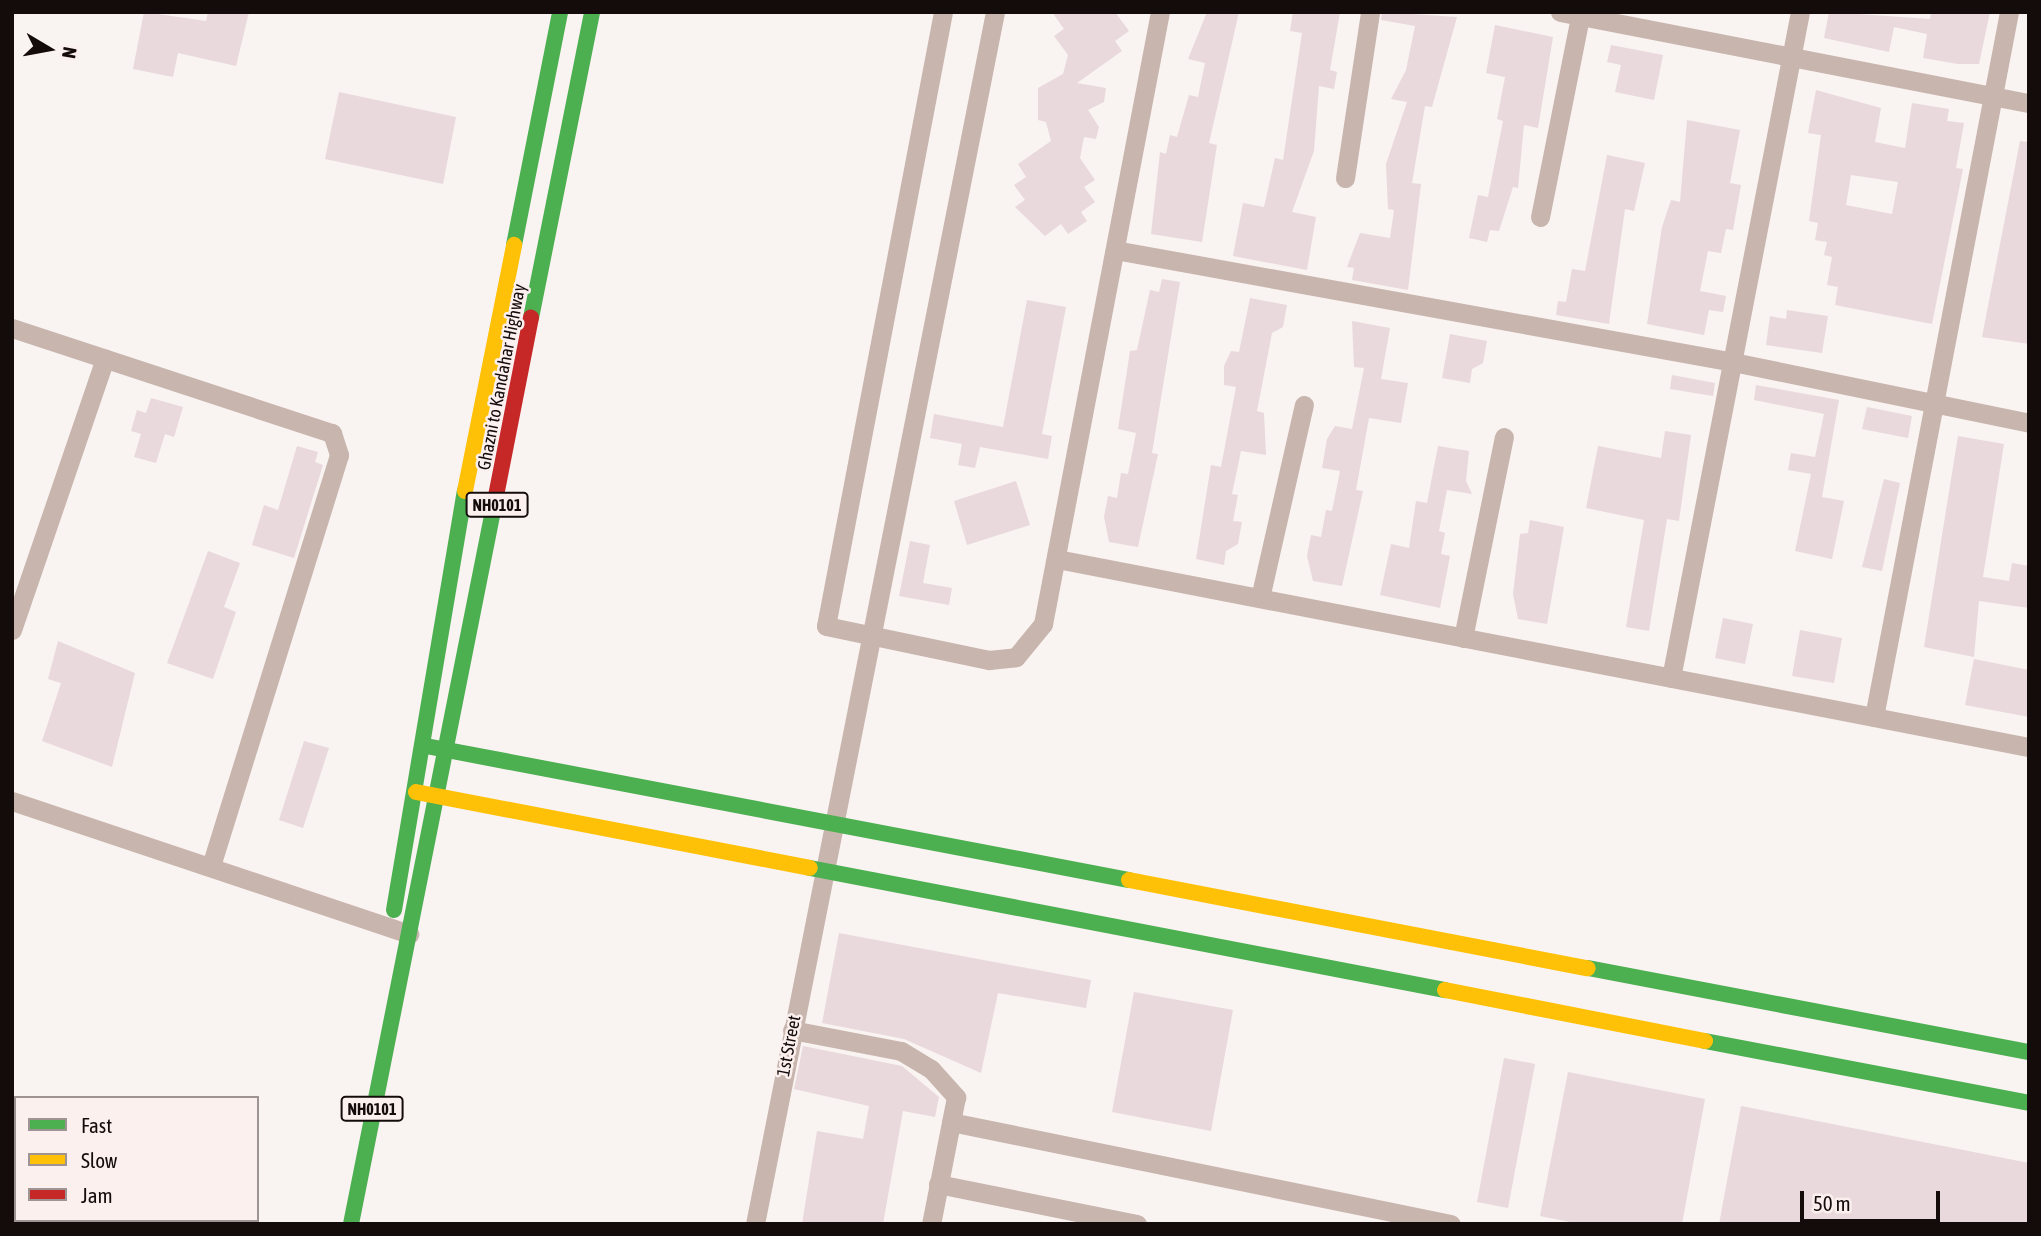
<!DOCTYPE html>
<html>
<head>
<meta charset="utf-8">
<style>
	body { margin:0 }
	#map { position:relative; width:2041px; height:1236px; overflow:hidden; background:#f9f3f2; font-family:"Asap Condensed",sans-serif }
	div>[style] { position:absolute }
	.building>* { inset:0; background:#ead9dc }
	.street>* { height:19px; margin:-9.5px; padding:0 9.5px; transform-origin:9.5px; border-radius:9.5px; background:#c8b5ad }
	.fast>* { height:16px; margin:-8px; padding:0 8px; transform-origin:8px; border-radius:8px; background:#4caf50 }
	.slow>* { height:16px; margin:-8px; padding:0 8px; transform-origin:8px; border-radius:8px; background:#ffc107 }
	.jam>* { height:16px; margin:-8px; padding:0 8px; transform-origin:8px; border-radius:8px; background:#c62828 }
	span { translate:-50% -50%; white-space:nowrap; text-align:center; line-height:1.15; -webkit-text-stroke:5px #fcf0ef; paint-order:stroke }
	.shield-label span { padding:2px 5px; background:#fcf0ef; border:2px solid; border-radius:5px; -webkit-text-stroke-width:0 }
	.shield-label { font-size:16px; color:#140b0b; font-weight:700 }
	.street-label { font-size:18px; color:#140b0b }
	.frame { position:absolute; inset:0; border:14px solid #140b0b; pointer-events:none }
	.legend { position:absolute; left:14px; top:1096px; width:245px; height:126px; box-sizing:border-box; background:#fcf0ef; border:2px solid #9f9494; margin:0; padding:9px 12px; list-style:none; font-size:21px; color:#140b0b }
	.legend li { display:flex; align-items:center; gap:14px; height:35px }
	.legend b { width:35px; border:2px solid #9f9494 }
	.north { position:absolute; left:14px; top:14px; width:70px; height:70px; -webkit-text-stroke:5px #fcf0ef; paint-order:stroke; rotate:100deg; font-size:19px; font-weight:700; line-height:28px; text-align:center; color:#140b0b }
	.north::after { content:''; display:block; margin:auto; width:24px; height:32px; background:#140b0b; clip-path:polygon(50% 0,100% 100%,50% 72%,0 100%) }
	.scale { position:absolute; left:1800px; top:1191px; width:140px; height:32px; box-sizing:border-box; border:4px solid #140b0b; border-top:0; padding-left:9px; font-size:21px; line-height:24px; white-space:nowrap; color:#140b0b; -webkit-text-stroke:5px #fcf0ef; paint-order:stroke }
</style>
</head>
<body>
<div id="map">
	<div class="building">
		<div style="clip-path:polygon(144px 12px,206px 21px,208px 12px,249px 12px,236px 66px,178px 53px,173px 77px,133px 69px)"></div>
		<div style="clip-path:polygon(1052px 12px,1115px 12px,1129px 31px,1115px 41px,1122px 51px,1077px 83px,1106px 88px,1104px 102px,1088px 110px,1099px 127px,1096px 139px,1084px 137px,1080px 158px,1095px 180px,1084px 187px,1095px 202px,1081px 212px,1087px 221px,1068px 234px,1061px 224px,1045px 236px,1015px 207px,1025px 200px,1014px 185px,1026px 177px,1018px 164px,1051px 141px,1046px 122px,1038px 120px,1038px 88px,1063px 74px,1068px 55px,1054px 36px,1064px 29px)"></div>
		<div style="clip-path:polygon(1207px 12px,1239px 12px,1209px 143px,1217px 145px,1202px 242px,1151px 234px,1160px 152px,1166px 154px,1170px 135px,1177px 137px,1189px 95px,1198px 97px,1205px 63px,1188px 59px)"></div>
		<div style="clip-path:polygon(1293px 12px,1340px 12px,1330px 70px,1337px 72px,1334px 89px,1319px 86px,1314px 151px,1292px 212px,1316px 217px,1307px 270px,1233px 256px,1243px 203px,1264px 207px,1275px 158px,1283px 160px,1302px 33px,1290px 31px)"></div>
		<div style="clip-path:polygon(1382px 12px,1457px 17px,1432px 107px,1425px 106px,1412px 183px,1421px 184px,1408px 290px,1352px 280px,1354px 268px,1347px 267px,1360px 233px,1390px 238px,1394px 210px,1388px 209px,1386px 164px,1407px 102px,1391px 99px,1406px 70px,1415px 26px,1381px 20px)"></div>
		<div style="clip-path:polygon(1829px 12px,1930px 19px,1931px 12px,1990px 12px,1979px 64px,1958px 64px,1923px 58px,1927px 34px,1894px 27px,1889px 52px,1824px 38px)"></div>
		<div style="clip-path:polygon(1495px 25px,1553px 37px,1538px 128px,1524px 125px,1518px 188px,1513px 187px,1499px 231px,1490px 230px,1487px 242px,1469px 238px,1478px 195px,1488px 197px,1503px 121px,1497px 119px,1505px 77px,1486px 73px)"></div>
		<div style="clip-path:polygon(1611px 45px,1663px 55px,1654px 100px,1615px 92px,1621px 65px,1607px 62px)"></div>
		<div style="clip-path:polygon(evenodd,1816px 90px,1881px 108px,1875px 142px,1905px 148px,1912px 103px,1949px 109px,1947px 121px,1964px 123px,1956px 168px,1963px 169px,1932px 324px,1835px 305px,1838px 287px,1827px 285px,1832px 257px,1824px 255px,1827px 242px,1815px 240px,1818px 223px,1809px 221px,1821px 135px,1808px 133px,1816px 90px,1851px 175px,1898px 182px,1892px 214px,1846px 205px,1851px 175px)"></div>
		<div style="clip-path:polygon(339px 92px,456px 117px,443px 184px,325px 159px)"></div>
		<div style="clip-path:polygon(1687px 120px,1740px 130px,1730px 183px,1741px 185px,1733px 230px,1726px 229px,1721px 253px,1708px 251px,1700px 291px,1726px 296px,1723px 312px,1709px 310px,1704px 335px,1647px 324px,1662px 227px,1671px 200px,1680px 202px)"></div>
		<div style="clip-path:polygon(2020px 141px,2029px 142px,2029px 344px,1982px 337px)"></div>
		<div style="clip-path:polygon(1607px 155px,1645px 163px,1634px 211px,1625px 209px,1609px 324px,1556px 315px,1558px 301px,1566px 302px,1572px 269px,1585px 271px)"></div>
		<div style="clip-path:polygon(1162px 279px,1180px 282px,1152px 453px,1158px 454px,1138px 547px,1109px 542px,1104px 517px,1108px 496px,1117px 498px,1121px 473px,1128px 474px,1136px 433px,1118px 429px,1130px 351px,1137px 350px,1150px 290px,1159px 292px)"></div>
		<div style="clip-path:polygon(1250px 298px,1287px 305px,1283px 327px,1272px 333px,1257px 411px,1264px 413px,1266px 455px,1241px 451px,1232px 494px,1238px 495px,1233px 521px,1242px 522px,1238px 544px,1226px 551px,1224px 565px,1196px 559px,1211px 465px,1221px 467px,1236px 387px,1224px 385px,1224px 366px,1231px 351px,1239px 352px)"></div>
		<div style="clip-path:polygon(1027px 300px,1066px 307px,1042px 434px,1052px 436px,1048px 459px,980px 447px,975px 468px,958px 465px,962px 444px,930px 438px,934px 414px,1003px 427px)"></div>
		<div style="clip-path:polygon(1787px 310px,1828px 316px,1822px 353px,1766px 345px,1770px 316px,1786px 319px)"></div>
		<div style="clip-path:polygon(1352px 321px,1390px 328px,1381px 379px,1408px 383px,1401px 423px,1369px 418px,1356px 490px,1363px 491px,1342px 586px,1313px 581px,1307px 556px,1311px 535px,1321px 537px,1326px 510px,1332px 511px,1340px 471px,1322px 468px,1327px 439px,1335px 426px,1352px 429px,1364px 368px,1354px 367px)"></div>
		<div style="clip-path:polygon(1450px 334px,1487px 341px,1483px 363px,1472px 369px,1470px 383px,1442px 378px)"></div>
		<div style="clip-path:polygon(1672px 375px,1715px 383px,1713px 396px,1670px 389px)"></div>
		<div style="clip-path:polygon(1756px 385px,1839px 400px,1822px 497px,1844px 501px,1832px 559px,1795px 551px,1811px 474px,1788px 470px,1791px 453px,1815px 457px,1824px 414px,1754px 400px)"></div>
		<div style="clip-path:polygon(151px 398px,183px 407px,174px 437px,165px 434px,156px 463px,134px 457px,141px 434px,131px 431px,137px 410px,146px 413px)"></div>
		<div style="clip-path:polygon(1867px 407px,1912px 416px,1908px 438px,1862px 429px)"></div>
		<div style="clip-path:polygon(1665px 431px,1691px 435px,1679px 521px,1667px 519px,1649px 631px,1626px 627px,1644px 520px,1586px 508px,1598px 446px,1661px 458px)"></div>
		<div style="clip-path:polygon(1958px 436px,2004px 444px,1983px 577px,2009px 581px,2012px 563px,2029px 566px,2029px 608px,1979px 601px,1974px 657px,1924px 647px)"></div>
		<div style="clip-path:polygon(297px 446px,318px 452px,315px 462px,323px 465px,294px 558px,252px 545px,264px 505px,278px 510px)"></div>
		<div style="clip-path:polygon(1438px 446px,1469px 451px,1466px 481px,1472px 494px,1447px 490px,1439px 531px,1445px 533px,1441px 554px,1450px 556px,1440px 608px,1380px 595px,1391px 544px,1409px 548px,1416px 501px,1427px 503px)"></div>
		<div style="clip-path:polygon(1884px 479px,1900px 483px,1882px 571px,1862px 567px)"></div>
		<div style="clip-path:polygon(1016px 481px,1030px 525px,967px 545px,954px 501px)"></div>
		<div style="clip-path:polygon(1530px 520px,1564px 527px,1547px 624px,1518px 619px,1513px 594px,1520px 534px,1528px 533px)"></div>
		<div style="clip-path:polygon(910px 541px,930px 545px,923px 583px,952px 588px,949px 605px,899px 596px)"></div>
		<div style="clip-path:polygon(208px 551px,240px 563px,224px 607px,236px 612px,213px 679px,167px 663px)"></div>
		<div style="clip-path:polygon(1723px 618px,1753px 624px,1745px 664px,1715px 658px)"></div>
		<div style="clip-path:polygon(1800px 630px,1842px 638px,1834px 683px,1792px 676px)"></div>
		<div style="clip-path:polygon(58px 641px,135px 673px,112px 767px,42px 741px,61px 683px,48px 679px)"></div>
		<div style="clip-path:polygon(1974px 659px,2029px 670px,2029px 717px,1965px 705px)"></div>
		<div style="clip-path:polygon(304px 741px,329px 748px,303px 828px,279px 820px)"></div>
		<div style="clip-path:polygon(839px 933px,1091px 980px,1086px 1008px,998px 993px,981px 1073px,904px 1039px,822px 1023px)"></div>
		<div style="clip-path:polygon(1134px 992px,1233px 1010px,1211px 1131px,1112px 1112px)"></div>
		<div style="clip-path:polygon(803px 1046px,902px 1066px,939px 1097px,935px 1117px,903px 1111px,883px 1224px,802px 1224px,817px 1131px,863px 1139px,869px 1106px,794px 1089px)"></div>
		<div style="clip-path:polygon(1504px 1058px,1535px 1064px,1508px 1208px,1477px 1202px)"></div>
		<div style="clip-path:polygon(1568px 1072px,1705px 1099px,1682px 1224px,1580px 1224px,1540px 1216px)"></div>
		<div style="clip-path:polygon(1741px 1106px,2029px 1163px,2029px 1224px,1719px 1224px)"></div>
	</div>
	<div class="street">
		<div style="left:943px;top:12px;width:625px;rotate:100.79deg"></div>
		<div style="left:826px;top:626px;width:167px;rotate:11.8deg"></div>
		<div style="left:989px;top:660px;width:27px;rotate:-6deg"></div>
		<div style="left:1016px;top:657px;width:43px;rotate:-50.7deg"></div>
		<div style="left:1043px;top:624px;width:623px;rotate:-79.18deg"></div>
		<div style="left:1560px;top:12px;width:478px;rotate:11deg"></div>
		<div style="left:1345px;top:178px;width:168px;rotate:-81.4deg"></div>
		<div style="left:1540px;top:217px;width:209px;rotate:-78.7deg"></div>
		<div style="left:1115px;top:250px;width:628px;rotate:10.27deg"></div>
		<div style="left:1733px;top:362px;width:302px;rotate:11.6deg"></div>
		<div style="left:12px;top:328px;width:337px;rotate:18.2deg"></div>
		<div style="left:332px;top:433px;width:23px;rotate:72deg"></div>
		<div style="left:339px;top:455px;width:431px;rotate:107.3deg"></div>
		<div style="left:1057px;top:559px;width:990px;rotate:10.95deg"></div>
		<div style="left:1260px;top:598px;width:198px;rotate:-77.2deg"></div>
		<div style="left:12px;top:630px;width:287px;rotate:-71.1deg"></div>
		<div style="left:1463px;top:638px;width:205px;rotate:-78.5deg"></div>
		<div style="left:1671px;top:678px;width:678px;rotate:-79.04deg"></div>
		<div style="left:1874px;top:717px;width:718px;rotate:-79.16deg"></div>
		<div style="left:12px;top:801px;width:419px;rotate:18.5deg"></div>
		<div style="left:792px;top:1030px;width:111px;rotate:10.9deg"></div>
		<div style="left:901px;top:1051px;width:35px;rotate:31deg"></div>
		<div style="left:931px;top:1069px;width:38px;rotate:48deg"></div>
		<div style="left:956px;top:1097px;width:129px;rotate:101.1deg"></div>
		<div style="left:951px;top:1122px;width:510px;rotate:11.53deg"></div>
		<div style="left:938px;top:1184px;width:203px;rotate:11.4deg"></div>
		<div style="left:755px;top:1224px;width:1236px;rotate:-78.8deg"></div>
	</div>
	<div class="fast">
		<div style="left:514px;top:245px;width:237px;rotate:-78.8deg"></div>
		<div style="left:531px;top:318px;width:312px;rotate:-78.7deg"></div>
		<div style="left:426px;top:746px;width:716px;rotate:10.79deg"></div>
		<div style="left:810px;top:868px;width:647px;rotate:10.88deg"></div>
		<div style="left:394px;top:910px;width:425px;rotate:-80.4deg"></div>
		<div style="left:1588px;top:968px;width:449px;rotate:10.8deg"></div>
		<div style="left:1705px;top:1041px;width:330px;rotate:10.8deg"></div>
		<div style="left:351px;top:1224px;width:737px;rotate:-78.74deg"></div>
	</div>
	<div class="slow">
		<div style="left:465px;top:491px;width:251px;rotate:-78.7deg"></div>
		<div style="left:416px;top:792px;width:401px;rotate:10.9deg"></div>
		<div style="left:1129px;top:880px;width:467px;rotate:10.9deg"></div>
		<div style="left:1445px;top:990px;width:265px;rotate:11.1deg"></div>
	</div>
	<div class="jam">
		<div style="left:495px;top:501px;width:187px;rotate:-78.9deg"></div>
	</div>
	<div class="shield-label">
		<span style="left:497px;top:505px">NH0101</span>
		<span style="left:372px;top:1109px">NH0101</span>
	</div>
	<div class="street-label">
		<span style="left:502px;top:377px;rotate:-79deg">Ghazni to Kandahar Highway</span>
		<span style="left:789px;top:1046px;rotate:-79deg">1st Street</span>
	</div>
	<div class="frame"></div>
	<ul class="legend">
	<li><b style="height:9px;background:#4caf50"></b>Fast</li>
	<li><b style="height:9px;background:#ffc107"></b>Slow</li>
	<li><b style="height:9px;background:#c62828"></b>Jam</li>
	</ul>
	<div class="north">N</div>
	<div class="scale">50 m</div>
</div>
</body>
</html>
